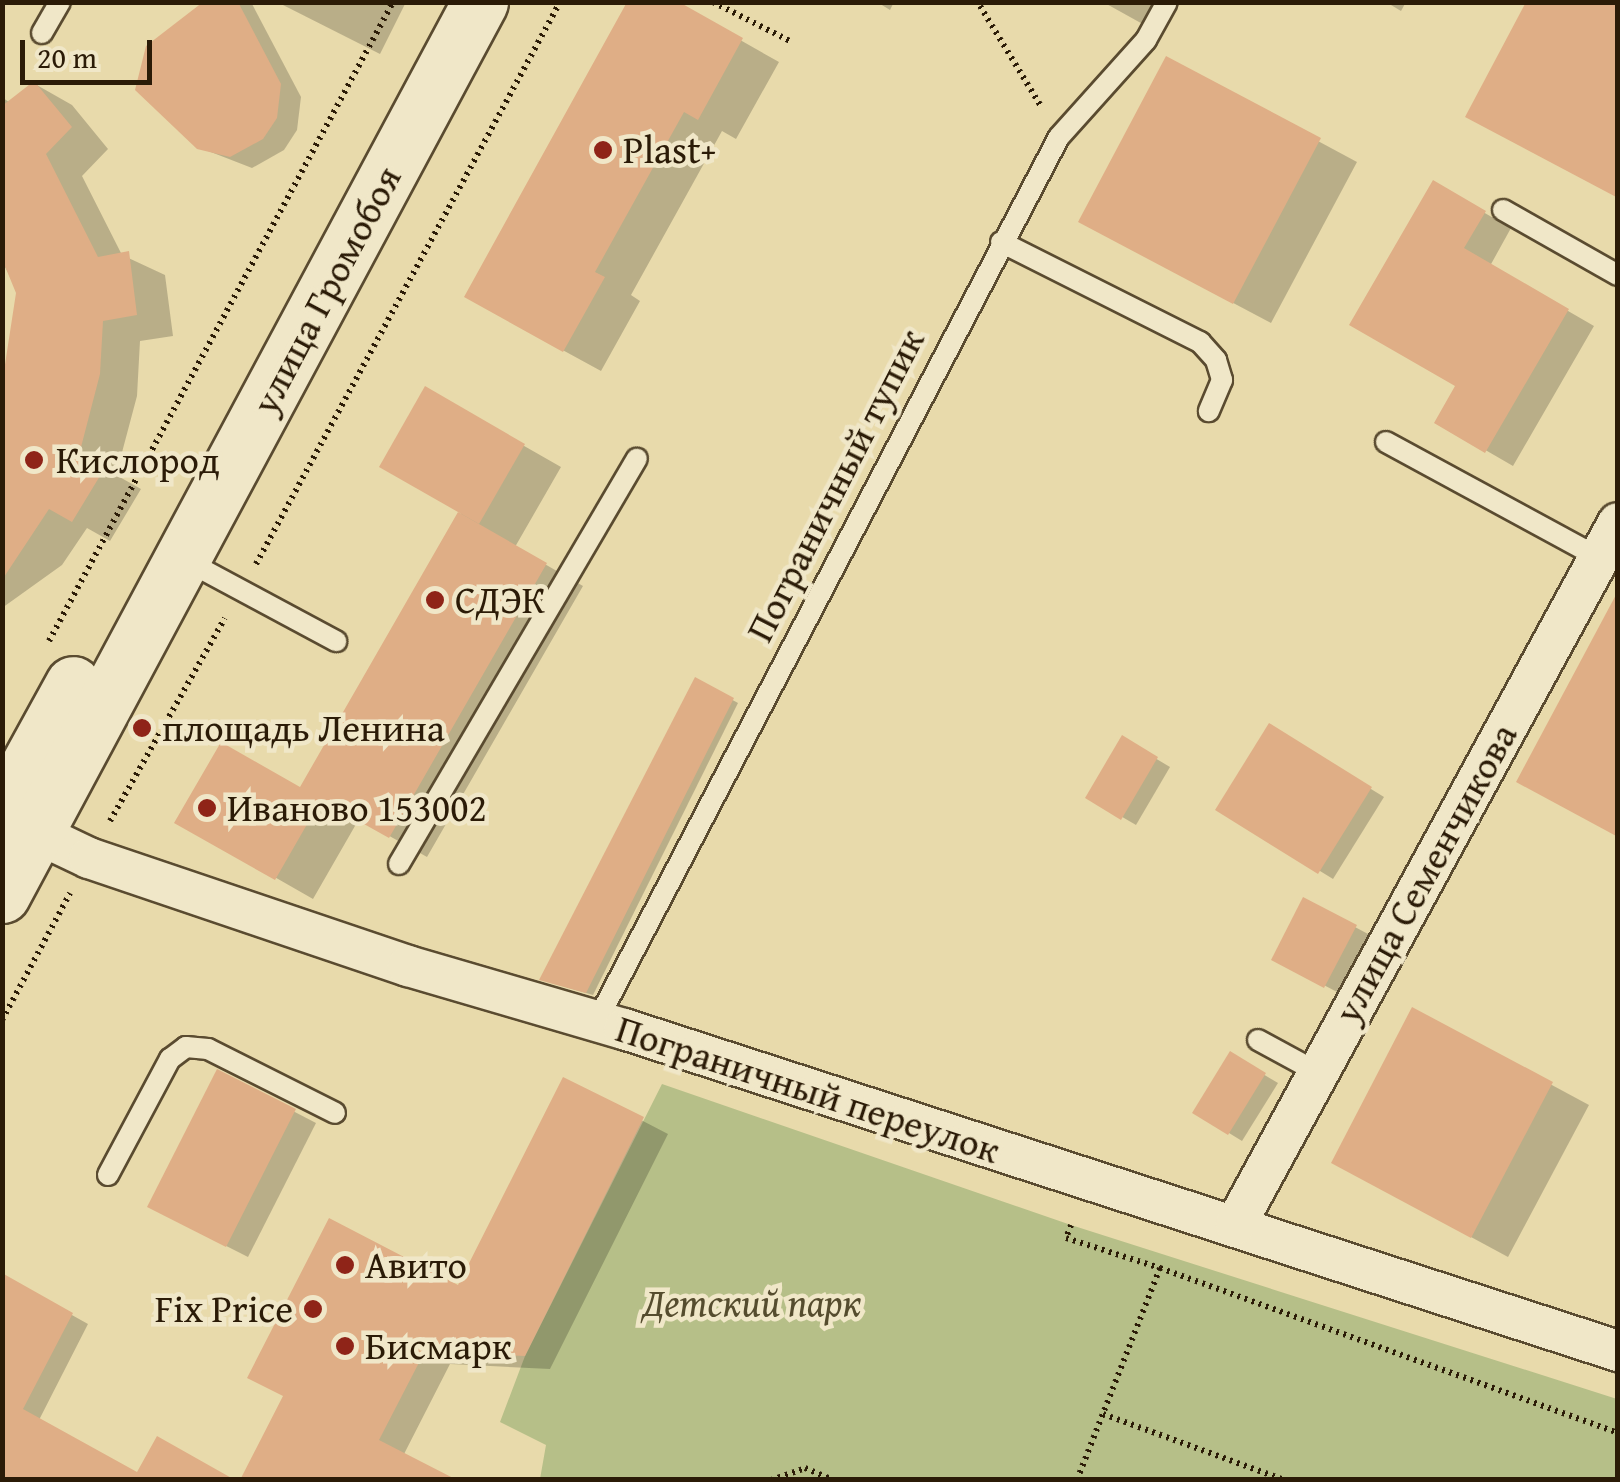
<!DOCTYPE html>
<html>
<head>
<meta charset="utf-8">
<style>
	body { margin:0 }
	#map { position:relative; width:1620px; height:1482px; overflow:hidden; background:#e8daab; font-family:"Gentium Book Plus",serif }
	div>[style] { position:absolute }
	.green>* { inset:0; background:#b6bf88 }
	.shadow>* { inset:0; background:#0003 }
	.building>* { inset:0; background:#dfae86 }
	.path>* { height:6px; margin-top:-3px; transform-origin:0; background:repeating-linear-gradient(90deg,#2b1b07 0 2.5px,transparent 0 7.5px) }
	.roads { filter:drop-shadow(2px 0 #5a4b30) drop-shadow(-2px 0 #5a4b30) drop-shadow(0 2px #5a4b30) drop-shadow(0 -2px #5a4b30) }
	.service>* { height:20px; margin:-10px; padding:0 10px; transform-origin:10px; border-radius:10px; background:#f0e7c8 }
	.minor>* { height:40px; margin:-20px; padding:0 20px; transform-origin:20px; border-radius:20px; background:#f0e7c8 }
	.secondary>* { height:55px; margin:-27.5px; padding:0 27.5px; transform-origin:27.5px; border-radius:27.5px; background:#f0e7c8 }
	.dots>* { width:28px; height:28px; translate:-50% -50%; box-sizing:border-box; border:5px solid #f0e7c8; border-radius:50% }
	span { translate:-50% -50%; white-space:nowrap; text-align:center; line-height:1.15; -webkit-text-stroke:9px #f0e7c8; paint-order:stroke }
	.poi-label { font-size:38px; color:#2b1b07 }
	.left { translate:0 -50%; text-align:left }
	.right { translate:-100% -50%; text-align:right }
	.street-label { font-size:38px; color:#2b1b07 }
	.park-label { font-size:38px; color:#554c2e; font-style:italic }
	.frame { position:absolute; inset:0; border:5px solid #2b1b07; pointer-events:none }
	.scale { position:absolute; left:20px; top:40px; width:132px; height:45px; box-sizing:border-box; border:5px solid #2b1b07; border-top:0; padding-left:12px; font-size:30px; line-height:35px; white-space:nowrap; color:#2b1b07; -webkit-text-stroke:8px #f0e7c8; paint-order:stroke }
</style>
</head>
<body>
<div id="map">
	<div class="green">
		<div style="clip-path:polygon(662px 1084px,1071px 1225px,1617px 1399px,1617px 1479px,540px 1479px,546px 1445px,500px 1422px,525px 1356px)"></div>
	</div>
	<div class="shadow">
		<div style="clip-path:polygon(207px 2px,251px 2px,301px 97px,297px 130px,284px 150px,252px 168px,198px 147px)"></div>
		<div style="clip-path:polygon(277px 2px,406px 2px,380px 54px)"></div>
		<div style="clip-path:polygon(673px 2px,779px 62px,736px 139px,722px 131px,631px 295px,640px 301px,601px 371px,504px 318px)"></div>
		<div style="clip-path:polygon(877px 2px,894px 2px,890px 10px)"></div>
		<div style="clip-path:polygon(1103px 2px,1173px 2px,1157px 32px)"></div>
		<div style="clip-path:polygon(1386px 2px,1406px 2px,1401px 11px)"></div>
		<div style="clip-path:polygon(1167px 60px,1357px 162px,1271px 323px,1118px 242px)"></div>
		<div style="clip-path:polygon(35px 84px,72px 105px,108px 149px,82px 176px,122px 255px,165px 275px,173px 336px,140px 341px,137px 396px,116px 475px,141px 489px,110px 541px,87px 528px,62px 565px,2px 608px,2px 391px,18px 292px,2px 261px,2px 97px,10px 103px)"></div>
		<div style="clip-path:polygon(1434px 184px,1511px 228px,1490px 266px,1594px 326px,1513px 466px,1437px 422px,1459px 385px)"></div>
		<div style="clip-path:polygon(426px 390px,561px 467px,515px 547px,583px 586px,427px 857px,359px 819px,313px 899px,178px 822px,301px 791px,462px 511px)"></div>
		<div style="clip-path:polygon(696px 680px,738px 703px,593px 995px,548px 982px)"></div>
		<div style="clip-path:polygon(1270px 727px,1384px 797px,1333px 879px,1219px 809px)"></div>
		<div style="clip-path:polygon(1123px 739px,1170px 767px,1136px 825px,1088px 797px)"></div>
		<div style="clip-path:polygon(1304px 900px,1370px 935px,1339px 993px,1274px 959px)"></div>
		<div style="clip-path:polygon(1414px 1011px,1589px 1105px,1508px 1257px,1371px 1183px)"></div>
		<div style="clip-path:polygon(1230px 1054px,1278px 1083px,1242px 1141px,1195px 1112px)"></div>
		<div style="clip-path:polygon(218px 1072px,316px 1123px,248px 1257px,171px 1218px)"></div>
		<div style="clip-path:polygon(564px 1080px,668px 1134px,550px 1369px,450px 1364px,403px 1456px,312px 1480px,459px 1289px)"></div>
		<div style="clip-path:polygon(2px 1276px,88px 1324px,39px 1420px,138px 1476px,20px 1480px)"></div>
	</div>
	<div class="building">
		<div style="clip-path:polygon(203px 2px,238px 2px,281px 84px,277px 118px,263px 139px,230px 157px,197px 149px,135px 90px,146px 46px)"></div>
		<div style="clip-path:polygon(627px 2px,679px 2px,743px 38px,698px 120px,684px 112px,595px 272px,605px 277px,563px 352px,464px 297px)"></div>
		<div style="clip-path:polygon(1526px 2px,1618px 2px,1618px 198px,1465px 117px)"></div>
		<div style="clip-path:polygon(1166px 56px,1321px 138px,1233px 304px,1078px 222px)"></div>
		<div style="clip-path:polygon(34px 81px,72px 127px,46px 154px,98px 257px,129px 251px,137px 315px,103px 321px,100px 374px,80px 451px,106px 466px,72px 522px,49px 509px,2px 580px,2px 384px,16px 293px,2px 259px,2px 106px)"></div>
		<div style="clip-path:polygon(1433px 180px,1486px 211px,1464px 248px,1569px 309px,1485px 453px,1434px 423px,1455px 386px,1349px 325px)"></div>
		<div style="clip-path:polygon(425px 386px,525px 444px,479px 524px,379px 467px)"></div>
		<div style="clip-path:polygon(458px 512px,547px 563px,389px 838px,321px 800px,275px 880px,174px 823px,221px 742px,300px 787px)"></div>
		<div style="clip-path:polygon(1618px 591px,1618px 837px,1516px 782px)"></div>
		<div style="clip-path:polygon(695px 677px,734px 698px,586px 993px,539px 980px)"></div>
		<div style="clip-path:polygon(1269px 723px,1372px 787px,1318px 874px,1215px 810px)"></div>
		<div style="clip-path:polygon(1122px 735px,1158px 757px,1121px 820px,1085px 798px)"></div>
		<div style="clip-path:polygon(1303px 897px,1357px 925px,1324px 988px,1271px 960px)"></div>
		<div style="clip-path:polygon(1412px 1007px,1553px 1082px,1471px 1238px,1331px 1163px)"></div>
		<div style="clip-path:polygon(1230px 1051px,1266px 1073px,1228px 1135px,1192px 1113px)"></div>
		<div style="clip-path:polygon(217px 1069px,296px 1109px,226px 1247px,147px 1207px)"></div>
		<div style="clip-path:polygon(563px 1077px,644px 1117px,525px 1356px,425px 1351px,379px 1440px,457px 1480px,240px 1480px,283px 1396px,247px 1378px,329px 1218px,458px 1285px)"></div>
		<div style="clip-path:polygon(2px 1273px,73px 1313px,23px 1409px,137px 1472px,157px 1436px,235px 1480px,2px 1480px)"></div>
	</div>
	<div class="path">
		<div style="left:713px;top:2px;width:86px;rotate:26.9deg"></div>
		<div style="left:980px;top:6px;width:119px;rotate:58.7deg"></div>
		<div style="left:256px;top:564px;width:639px;rotate:-61.59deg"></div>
		<div style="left:49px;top:641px;width:726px;rotate:-61.7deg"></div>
		<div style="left:110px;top:821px;width:233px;rotate:-60.5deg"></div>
		<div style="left:2px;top:1020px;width:144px;rotate:-61.8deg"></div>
		<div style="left:1071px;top:1225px;width:14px;rotate:111deg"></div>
		<div style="left:1066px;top:1238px;width:99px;rotate:17.7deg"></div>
		<div style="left:1160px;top:1268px;width:228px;rotate:111.4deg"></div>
		<div style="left:1160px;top:1268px;width:487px;rotate:19.8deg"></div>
		<div style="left:1103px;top:1414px;width:193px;rotate:20deg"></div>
		<div style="left:771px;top:1480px;width:36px;rotate:-19deg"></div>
		<div style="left:805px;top:1468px;width:30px;rotate:23deg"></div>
	</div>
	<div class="roads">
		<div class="service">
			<div style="left:42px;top:33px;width:36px;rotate:-60deg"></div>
			<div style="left:1503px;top:210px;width:132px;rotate:29.5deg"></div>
			<div style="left:1001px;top:242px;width:223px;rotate:26.7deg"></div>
			<div style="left:1200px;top:342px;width:24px;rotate:48deg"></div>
			<div style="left:1216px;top:360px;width:21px;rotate:73deg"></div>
			<div style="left:1222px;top:380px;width:34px;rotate:113deg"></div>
			<div style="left:1386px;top:442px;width:241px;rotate:28.5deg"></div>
			<div style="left:183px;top:559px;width:174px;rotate:28.2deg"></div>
			<div style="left:399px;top:864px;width:470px;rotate:-59.6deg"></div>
			<div style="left:597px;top:1021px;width:997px;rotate:-62.41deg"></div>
			<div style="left:1059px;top:137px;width:130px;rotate:-48.1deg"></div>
			<div style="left:1146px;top:40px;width:43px;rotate:-61.1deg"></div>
			<div style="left:1258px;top:1040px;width:67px;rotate:28.5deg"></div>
			<div style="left:108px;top:1175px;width:132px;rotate:-61.9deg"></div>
			<div style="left:170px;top:1059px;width:20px;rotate:-37deg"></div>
			<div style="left:186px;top:1047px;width:22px;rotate:5deg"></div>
			<div style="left:208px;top:1049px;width:142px;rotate:26.7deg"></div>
		</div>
		<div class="minor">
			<div style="left:11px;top:821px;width:86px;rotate:25.4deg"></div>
			<div style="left:89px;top:858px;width:337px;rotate:18.7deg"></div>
			<div style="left:408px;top:966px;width:225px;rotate:16.3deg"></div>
			<div style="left:624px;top:1029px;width:1045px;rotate:17.95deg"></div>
			<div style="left:1236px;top:1224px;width:798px;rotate:-61.41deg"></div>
		</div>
		<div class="secondary">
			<div style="left:2px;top:813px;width:147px;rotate:-61.2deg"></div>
			<div style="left:2px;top:895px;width:1013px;rotate:-61.84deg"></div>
		</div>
	</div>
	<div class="dots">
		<div style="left:603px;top:150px;background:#8f2418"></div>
		<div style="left:34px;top:460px;background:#8f2418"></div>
		<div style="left:435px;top:600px;background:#8f2418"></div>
		<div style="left:142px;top:728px;background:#8f2418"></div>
		<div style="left:207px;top:808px;background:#8f2418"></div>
		<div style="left:345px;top:1265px;background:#8f2418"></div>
		<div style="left:313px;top:1309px;background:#8f2418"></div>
		<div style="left:345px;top:1346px;background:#8f2418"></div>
	</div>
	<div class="poi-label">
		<span class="left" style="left:623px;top:150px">Plast+</span>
		<span class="left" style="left:56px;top:460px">Кислород</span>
		<span class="left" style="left:455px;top:600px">СДЭК</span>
		<span class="left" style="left:162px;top:728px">площадь Ленина</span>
		<span class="left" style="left:227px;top:808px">Иваново 153002</span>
		<span class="left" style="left:365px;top:1265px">Авито</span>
		<span class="right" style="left:293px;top:1309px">Fix Price</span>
		<span class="left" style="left:365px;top:1346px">Бисмарк</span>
	</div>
	<div class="street-label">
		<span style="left:326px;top:290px;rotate:-62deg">улица Громобоя</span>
		<span style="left:835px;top:485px;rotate:-63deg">Пограничный тупик</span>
		<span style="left:1425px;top:873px;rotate:-61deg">улица Семенчикова</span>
		<span style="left:808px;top:1089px;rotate:18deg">Пограничный переулок</span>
	</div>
	<div class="park-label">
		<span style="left:752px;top:1303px">Детский парк</span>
	</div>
	<div class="frame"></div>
	<div class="scale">20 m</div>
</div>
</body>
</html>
